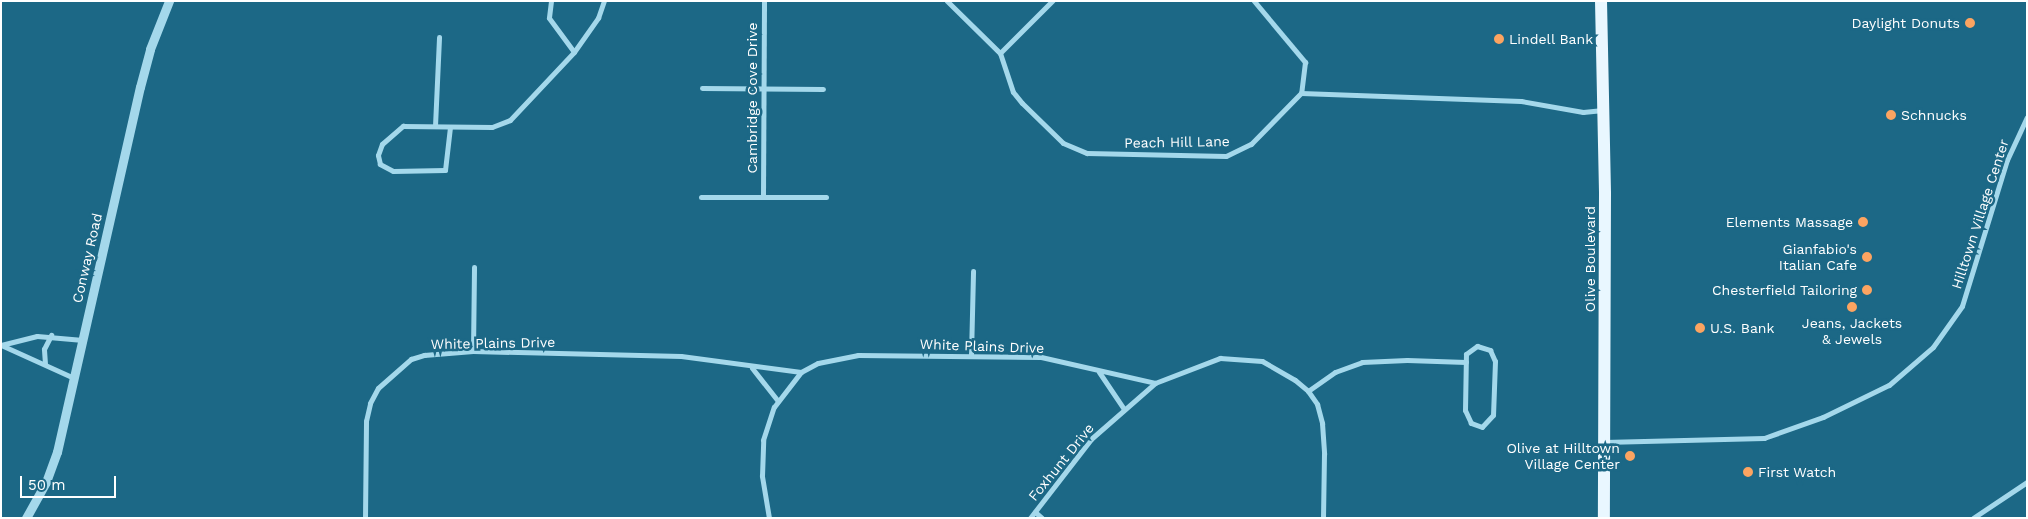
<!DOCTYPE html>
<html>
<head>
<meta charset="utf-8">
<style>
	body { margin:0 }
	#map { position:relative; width:2028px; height:519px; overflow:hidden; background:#1c6886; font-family:"Work Sans",sans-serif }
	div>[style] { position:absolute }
	.minor>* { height:5px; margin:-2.5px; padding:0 2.5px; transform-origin:2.5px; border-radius:2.5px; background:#a4d8eb }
	.tertiary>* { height:9px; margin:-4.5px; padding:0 4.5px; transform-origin:4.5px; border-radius:4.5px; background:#a4d8eb }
	.primary>* { height:12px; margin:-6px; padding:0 6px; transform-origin:6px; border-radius:6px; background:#e9f7ff }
	.dots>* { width:14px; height:14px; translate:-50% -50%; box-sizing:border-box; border:2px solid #1c6886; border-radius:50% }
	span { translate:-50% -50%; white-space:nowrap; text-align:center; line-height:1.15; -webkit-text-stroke:5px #1c6886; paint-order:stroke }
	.poi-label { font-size:14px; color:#fff }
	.right { translate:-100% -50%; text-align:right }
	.left { translate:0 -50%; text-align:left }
	.street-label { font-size:14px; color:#fff }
	.frame { position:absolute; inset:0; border:2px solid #fff; pointer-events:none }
	.scale { position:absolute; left:20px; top:476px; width:96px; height:22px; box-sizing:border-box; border:2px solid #fff; border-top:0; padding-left:6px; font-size:15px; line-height:18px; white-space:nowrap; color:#fff; -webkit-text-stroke:4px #1c6886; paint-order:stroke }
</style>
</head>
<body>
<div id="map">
	<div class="minor">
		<div style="left:551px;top:1px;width:17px;rotate:97deg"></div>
		<div style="left:549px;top:18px;width:42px;rotate:53.7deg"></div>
		<div style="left:947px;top:1px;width:74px;rotate:44.5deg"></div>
		<div style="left:1000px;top:53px;width:41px;rotate:71.6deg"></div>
		<div style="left:1013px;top:92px;width:14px;rotate:51deg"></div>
		<div style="left:1022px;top:103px;width:57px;rotate:44.3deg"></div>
		<div style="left:1063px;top:143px;width:26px;rotate:23deg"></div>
		<div style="left:1087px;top:153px;width:139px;rotate:1.2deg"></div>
		<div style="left:1226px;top:156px;width:28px;rotate:-26deg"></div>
		<div style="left:1251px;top:144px;width:71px;rotate:-45.6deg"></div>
		<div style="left:1301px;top:93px;width:220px;rotate:2.1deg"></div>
		<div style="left:1521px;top:101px;width:63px;rotate:10.1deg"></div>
		<div style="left:1583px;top:112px;width:20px;rotate:-6deg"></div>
		<div style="left:1254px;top:1px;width:80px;rotate:50.1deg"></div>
		<div style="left:1305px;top:62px;width:31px;rotate:97deg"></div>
		<div style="left:1000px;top:53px;width:74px;rotate:-45deg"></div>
		<div style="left:702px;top:88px;width:121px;rotate:0.5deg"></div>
		<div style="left:435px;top:126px;width:89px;rotate:-87.4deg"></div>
		<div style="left:450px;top:127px;width:43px;rotate:96.6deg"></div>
		<div style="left:445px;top:170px;width:52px;rotate:178.9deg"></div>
		<div style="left:393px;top:171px;width:15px;rotate:-152deg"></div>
		<div style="left:380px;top:164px;width:9px;rotate:-103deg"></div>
		<div style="left:378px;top:155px;width:12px;rotate:-70deg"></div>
		<div style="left:382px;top:144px;width:28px;rotate:-41deg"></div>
		<div style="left:403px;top:126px;width:89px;rotate:0.6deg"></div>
		<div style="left:492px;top:127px;width:19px;rotate:-21deg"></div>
		<div style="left:510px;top:120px;width:93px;rotate:-46.7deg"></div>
		<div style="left:574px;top:52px;width:42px;rotate:-54.8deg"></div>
		<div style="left:598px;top:18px;width:18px;rotate:-71deg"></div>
		<div style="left:763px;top:196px;width:195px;rotate:-89.7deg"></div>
		<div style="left:701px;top:197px;width:125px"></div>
		<div style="left:1px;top:345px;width:37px;rotate:-14deg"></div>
		<div style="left:37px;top:336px;width:46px;rotate:5deg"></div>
		<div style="left:1px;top:345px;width:80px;rotate:24.3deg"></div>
		<div style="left:1477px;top:346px;width:14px;rotate:17deg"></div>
		<div style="left:1490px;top:350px;width:12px;rotate:66deg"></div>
		<div style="left:1495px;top:361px;width:54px;rotate:92.1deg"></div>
		<div style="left:1493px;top:415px;width:16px;rotate:133deg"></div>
		<div style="left:1482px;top:427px;width:12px;rotate:-160deg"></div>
		<div style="left:1471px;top:423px;width:14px;rotate:-115deg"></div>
		<div style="left:1465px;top:410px;width:56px;rotate:-89deg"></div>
		<div style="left:1466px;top:354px;width:14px;rotate:-36deg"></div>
		<div style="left:473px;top:351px;width:84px;rotate:-89.3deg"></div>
		<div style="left:971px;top:355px;width:84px;rotate:-88.6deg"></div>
		<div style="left:45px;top:364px;width:15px;rotate:-94deg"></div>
		<div style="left:44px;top:349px;width:16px;rotate:-63deg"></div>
		<div style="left:752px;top:368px;width:42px;rotate:51.8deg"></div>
		<div style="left:1099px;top:372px;width:45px;rotate:56deg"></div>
		<div style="left:1308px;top:391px;width:33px;rotate:-35deg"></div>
		<div style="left:1335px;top:372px;width:29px;rotate:-20deg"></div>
		<div style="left:1362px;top:362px;width:45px;rotate:-2.5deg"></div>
		<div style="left:1407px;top:360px;width:59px;rotate:1.9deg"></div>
		<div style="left:1604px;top:442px;width:160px;rotate:-1.4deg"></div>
		<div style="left:1764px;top:438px;width:63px;rotate:-19.6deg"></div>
		<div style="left:1823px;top:417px;width:73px;rotate:-25.9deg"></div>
		<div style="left:1889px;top:385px;width:58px;rotate:-40.8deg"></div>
		<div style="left:1933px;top:347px;width:50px;rotate:-54.7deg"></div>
		<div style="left:1962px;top:306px;width:153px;rotate:-72.9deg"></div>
		<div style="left:2007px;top:160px;width:47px;rotate:-65.1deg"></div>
		<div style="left:1035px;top:512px;width:9px;rotate:41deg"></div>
		<div style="left:365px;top:518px;width:97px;rotate:-89.4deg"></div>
		<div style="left:366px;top:421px;width:18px;rotate:-77deg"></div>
		<div style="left:370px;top:403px;width:17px;rotate:-62deg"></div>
		<div style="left:378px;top:388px;width:44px;rotate:-41.3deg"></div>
		<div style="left:411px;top:359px;width:14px;rotate:-17deg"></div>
		<div style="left:424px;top:355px;width:49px;rotate:-4.7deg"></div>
		<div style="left:473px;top:351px;width:208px;rotate:1.4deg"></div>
		<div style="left:681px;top:356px;width:121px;rotate:7.6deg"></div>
		<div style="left:801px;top:372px;width:19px;rotate:-28deg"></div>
		<div style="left:818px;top:363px;width:41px;rotate:-11.3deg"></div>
		<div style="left:858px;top:355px;width:183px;rotate:0.6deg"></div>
		<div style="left:1041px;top:357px;width:117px;rotate:12.8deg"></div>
		<div style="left:1155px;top:383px;width:70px;rotate:-21deg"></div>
		<div style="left:1220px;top:358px;width:42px;rotate:4.1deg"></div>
		<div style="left:1262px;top:361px;width:38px;rotate:30deg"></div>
		<div style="left:1295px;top:380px;width:17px;rotate:40deg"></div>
		<div style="left:1308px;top:391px;width:16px;rotate:55deg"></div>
		<div style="left:1317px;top:404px;width:20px;rotate:75deg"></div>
		<div style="left:1322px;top:423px;width:31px;rotate:86deg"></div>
		<div style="left:1324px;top:454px;width:64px;rotate:90.9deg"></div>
		<div style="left:769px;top:518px;width:43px;rotate:-99.5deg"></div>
		<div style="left:762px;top:476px;width:36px;rotate:-88deg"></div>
		<div style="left:763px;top:440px;width:35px;rotate:-72deg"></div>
		<div style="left:774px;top:407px;width:44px;rotate:-52.4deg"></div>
		<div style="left:1030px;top:518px;width:100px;rotate:-52.3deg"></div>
		<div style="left:1091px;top:439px;width:85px;rotate:-41.2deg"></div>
		<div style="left:1973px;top:518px;width:65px;rotate:-33.7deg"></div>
	</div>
	<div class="tertiary">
		<div style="left:26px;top:518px;width:41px;rotate:-60.9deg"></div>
		<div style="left:46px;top:482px;width:32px;rotate:-70deg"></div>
		<div style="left:57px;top:452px;width:374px;rotate:-77.2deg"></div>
		<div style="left:140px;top:87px;width:39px;rotate:-75deg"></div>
		<div style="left:150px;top:49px;width:52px;rotate:-68.4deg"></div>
	</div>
	<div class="primary">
		<div style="left:1601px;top:1px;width:193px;rotate:88.8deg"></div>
		<div style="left:1605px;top:194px;width:324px;rotate:90.2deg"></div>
	</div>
	<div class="dots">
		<div style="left:1970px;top:23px;background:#fca461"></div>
		<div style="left:1499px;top:39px;background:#fca461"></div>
		<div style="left:1891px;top:115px;background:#fca461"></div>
		<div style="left:1863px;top:222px;background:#fca461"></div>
		<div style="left:1867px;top:257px;background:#fca461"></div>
		<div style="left:1867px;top:290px;background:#fca461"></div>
		<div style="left:1852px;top:307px;background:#fca461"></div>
		<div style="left:1700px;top:328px;background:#fca461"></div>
		<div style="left:1630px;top:456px;background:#fca461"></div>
		<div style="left:1748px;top:472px;background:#fca461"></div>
	</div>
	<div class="poi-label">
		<span class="right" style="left:1960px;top:23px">Daylight Donuts</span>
		<span class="left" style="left:1509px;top:39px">Lindell Bank</span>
		<span class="left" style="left:1901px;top:115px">Schnucks</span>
		<span class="right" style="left:1853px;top:222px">Elements Massage</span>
		<span class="right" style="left:1857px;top:257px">Gianfabio's<br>Italian Cafe</span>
		<span class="right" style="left:1857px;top:290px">Chesterfield Tailoring</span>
		<span style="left:1852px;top:331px">Jeans, Jackets<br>&amp; Jewels</span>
		<span class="left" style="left:1710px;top:328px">U.S. Bank</span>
		<span class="right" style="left:1620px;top:456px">Olive at Hilltown<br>Village Center</span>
		<span class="left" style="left:1758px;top:472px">First Watch</span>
	</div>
	<div class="street-label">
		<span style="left:752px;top:98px;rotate:-90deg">Cambridge Cove Drive</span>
		<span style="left:1177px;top:142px;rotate:-1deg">Peach Hill Lane</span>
		<span style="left:1980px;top:214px;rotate:-72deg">Hilltown Village Center</span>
		<span style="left:87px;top:258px;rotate:-77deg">Conway Road</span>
		<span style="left:1590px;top:259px;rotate:-90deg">Olive Boulevard</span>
		<span style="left:493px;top:343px;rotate:-1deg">White Plains Drive</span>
		<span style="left:982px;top:346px;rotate:2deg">White Plains Drive</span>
		<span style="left:1061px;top:462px;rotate:-51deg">Foxhunt Drive</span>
	</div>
	<div class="frame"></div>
	<div class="scale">50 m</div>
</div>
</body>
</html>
